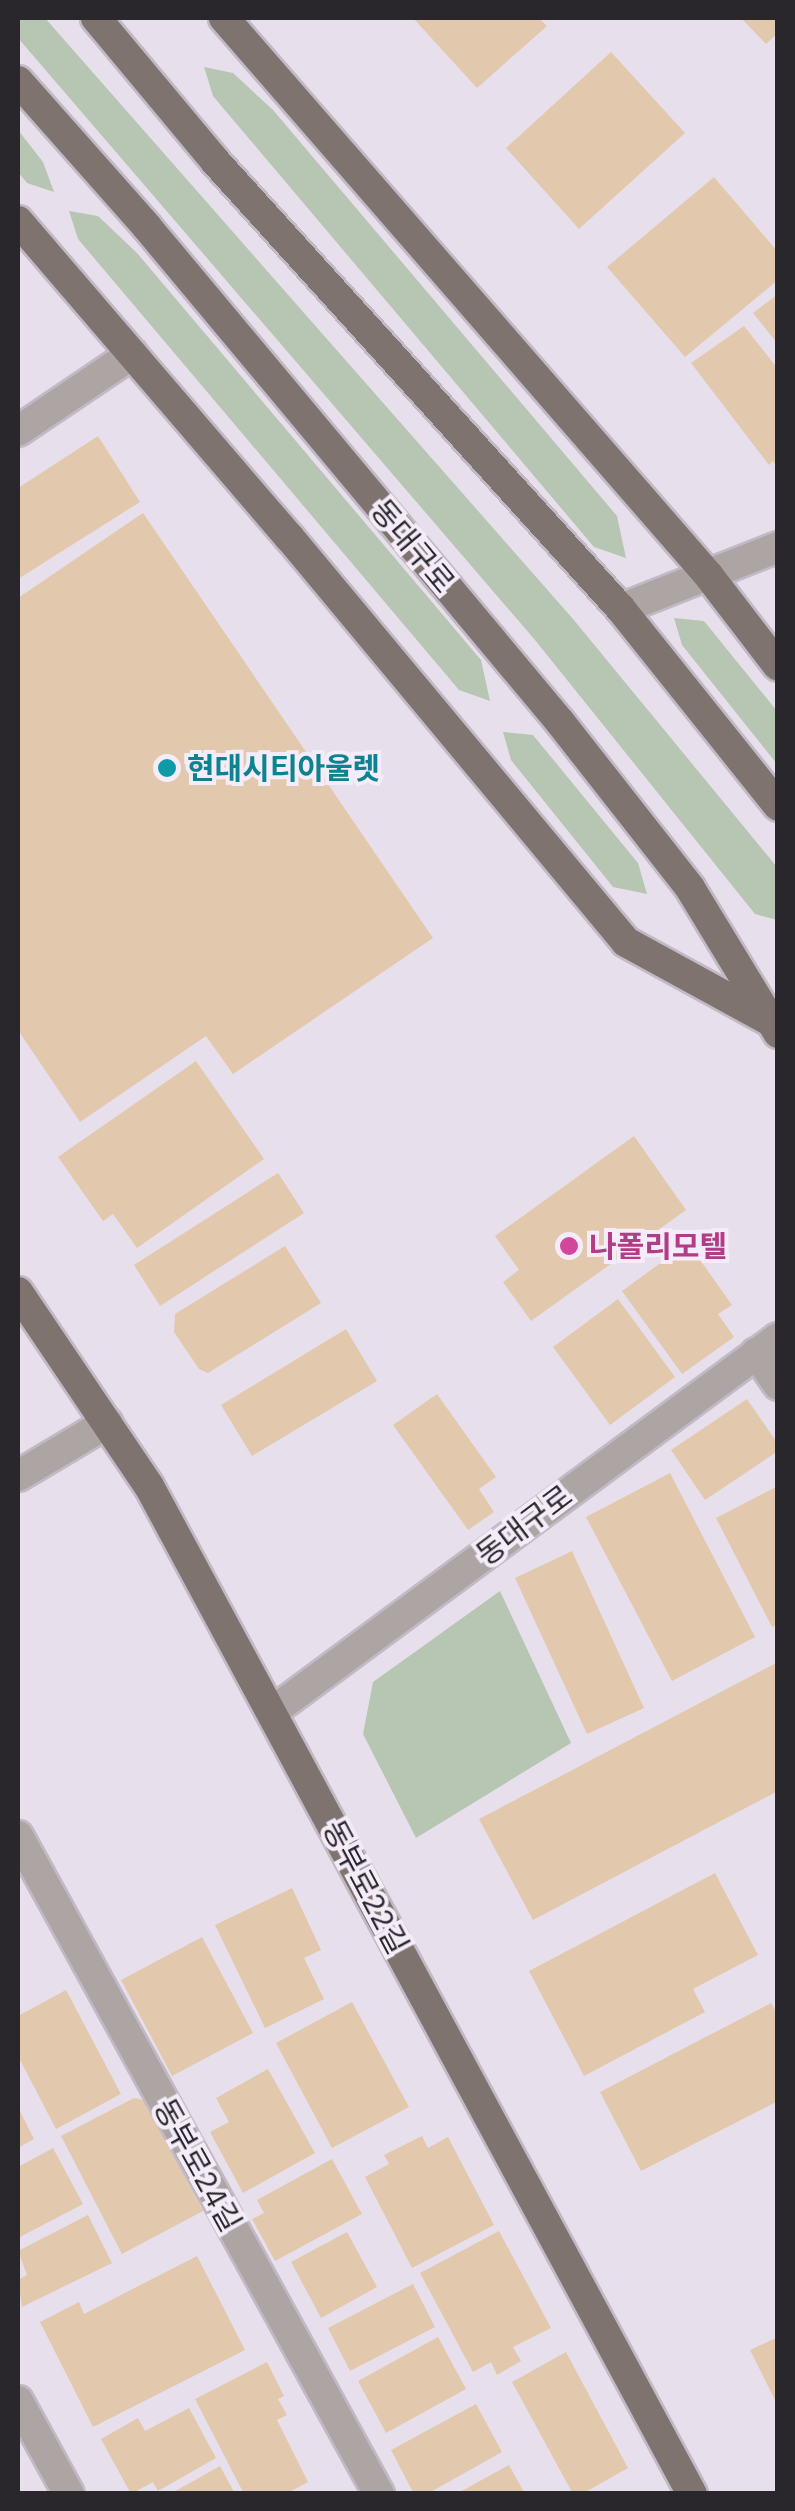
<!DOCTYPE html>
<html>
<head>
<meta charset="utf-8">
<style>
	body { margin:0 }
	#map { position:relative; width:795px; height:2511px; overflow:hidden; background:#e7dfeb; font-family:"IBM Plex Sans","Noto Sans KR",sans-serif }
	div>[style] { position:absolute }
	.green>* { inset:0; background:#b7c6b2 }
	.building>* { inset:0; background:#e2c9ae }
	.roads { filter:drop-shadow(2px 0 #c1bac5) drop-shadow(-2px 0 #c1bac5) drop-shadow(0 2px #c1bac5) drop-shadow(0 -2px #c1bac5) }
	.minor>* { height:30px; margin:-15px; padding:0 15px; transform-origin:15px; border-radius:15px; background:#aca5a4 }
	.major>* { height:30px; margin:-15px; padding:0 15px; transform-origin:15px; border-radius:15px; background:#7f7370 }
	.dots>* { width:28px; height:28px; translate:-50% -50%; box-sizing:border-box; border:5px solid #f4ecf8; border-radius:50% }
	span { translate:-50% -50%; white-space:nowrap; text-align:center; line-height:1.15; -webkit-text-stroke:8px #f4ecf8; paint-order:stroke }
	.street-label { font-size:30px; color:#2a272c }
	.culture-label { font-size:30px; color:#0d838f; font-weight:700 }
	.left { translate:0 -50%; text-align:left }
	.hotel-label { font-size:30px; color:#b23c85; font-weight:700 }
	.frame { position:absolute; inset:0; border:20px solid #2a272c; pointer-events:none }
</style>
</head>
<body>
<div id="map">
	<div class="green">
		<div style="clip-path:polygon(18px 18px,45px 18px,573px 619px,777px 867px,777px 920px,755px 914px,535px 640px,18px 38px)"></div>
		<div style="clip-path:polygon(204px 67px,233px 73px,273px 110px,617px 516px,626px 558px,594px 547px,213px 96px)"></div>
		<div style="clip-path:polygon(18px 130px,43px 162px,54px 192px,27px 183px,18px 172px)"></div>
		<div style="clip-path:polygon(69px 211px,98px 216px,137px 253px,481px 660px,490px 701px,459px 690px,78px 239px)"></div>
		<div style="clip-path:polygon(674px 618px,704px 621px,777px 711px,777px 764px,682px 645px)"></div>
		<div style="clip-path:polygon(503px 732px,533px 735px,638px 863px,647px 894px,613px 887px,511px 760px)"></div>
		<div style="clip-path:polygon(500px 1591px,571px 1743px,416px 1838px,363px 1734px,373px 1682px)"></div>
	</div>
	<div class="building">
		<div style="clip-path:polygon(413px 18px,539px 18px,547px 26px,477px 88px)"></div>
		<div style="clip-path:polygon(741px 18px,778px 18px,778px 33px,766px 44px)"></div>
		<div style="clip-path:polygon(611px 52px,685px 133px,579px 229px,506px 148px)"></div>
		<div style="clip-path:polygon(714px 177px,778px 252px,778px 280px,685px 357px,607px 267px)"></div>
		<div style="clip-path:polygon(778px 294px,778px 344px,753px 313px)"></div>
		<div style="clip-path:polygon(744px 326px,778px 369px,778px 469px,773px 461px,769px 465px,691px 363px)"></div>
		<div style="clip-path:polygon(98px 436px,140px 502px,18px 579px,18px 488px)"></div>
		<div style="clip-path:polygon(143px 513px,433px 938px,233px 1074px,206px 1036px,80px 1122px,18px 1030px,18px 598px)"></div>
		<div style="clip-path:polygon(196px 1061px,264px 1159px,137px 1248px,113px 1214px,103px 1221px,58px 1157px)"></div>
		<div style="clip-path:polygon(634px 1136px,686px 1210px,531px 1321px,503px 1282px,519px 1270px,495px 1236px)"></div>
		<div style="clip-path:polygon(278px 1173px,304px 1213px,160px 1306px,134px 1265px)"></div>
		<div style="clip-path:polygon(688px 1243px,732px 1305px,718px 1314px,734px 1337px,682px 1374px,622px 1291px)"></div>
		<div style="clip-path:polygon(285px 1246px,321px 1303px,208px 1373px,199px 1369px,174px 1332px,175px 1314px)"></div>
		<div style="clip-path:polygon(618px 1299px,675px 1377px,610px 1425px,553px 1347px)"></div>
		<div style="clip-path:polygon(346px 1329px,377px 1381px,252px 1456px,221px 1405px)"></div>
		<div style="clip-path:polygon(437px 1394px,496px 1477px,479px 1489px,494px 1512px,468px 1530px,393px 1425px)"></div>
		<div style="clip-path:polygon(747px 1399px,778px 1444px,778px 1451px,705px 1500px,671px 1450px)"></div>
		<div style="clip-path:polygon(670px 1473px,755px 1637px,672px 1681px,586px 1517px)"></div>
		<div style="clip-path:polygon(778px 1486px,778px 1625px,772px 1627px,716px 1518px)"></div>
		<div style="clip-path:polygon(572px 1551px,644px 1708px,587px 1734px,515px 1578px)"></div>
		<div style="clip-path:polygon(778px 1662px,778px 1791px,533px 1920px,479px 1819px)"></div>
		<div style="clip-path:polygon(715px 1873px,758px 1955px,693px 1989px,705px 2012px,584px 2076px,529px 1971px)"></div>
		<div style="clip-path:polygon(292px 1888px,321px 1950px,304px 1958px,324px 1999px,265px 2028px,215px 1925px)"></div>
		<div style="clip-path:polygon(202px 1937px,253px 2033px,172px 2076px,121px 1980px)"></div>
		<div style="clip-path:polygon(66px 1990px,121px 2094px,56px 2129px,18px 2056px,18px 2016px)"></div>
		<div style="clip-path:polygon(352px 2002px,409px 2107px,332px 2148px,276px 2043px)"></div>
		<div style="clip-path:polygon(771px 2003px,778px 2015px,778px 2101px,641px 2171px,600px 2092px)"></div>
		<div style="clip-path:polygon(268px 2069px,315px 2153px,243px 2193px,210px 2132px,229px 2122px,216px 2098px)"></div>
		<div style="clip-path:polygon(134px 2098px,144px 2100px,203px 2211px,122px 2254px,61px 2136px)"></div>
		<div style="clip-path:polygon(18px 2107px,34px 2139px,18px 2148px)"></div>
		<div style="clip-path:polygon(422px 2136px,428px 2148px,448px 2137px,494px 2225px,412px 2268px,365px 2177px,389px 2164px,384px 2155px)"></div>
		<div style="clip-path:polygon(53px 2148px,83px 2204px,18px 2238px,18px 2167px)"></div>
		<div style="clip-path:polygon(332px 2159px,362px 2214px,275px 2261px,252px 2219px,264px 2213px,257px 2200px)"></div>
		<div style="clip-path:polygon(88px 2215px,112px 2263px,22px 2307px,18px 2280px,27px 2275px,18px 2251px)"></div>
		<div style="clip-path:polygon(499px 2231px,551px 2328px,513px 2347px,521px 2361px,497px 2375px,491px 2362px,473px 2372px,420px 2273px)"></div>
		<div style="clip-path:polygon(347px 2232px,377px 2287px,321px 2318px,291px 2262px)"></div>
		<div style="clip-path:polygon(197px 2256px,245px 2350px,93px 2427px,40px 2322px,79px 2302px,84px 2314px)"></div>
		<div style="clip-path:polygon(413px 2284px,435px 2327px,350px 2371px,328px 2328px)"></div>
		<div style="clip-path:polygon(438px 2337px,466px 2389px,386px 2433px,358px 2381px)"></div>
		<div style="clip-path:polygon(778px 2337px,778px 2406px,750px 2350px)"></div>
		<div style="clip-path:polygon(566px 2352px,628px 2468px,582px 2494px,573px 2494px,512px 2382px)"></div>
		<div style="clip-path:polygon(267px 2362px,284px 2396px,278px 2399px,287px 2415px,277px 2420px,308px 2482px,286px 2494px,244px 2494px,195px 2399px)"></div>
		<div style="clip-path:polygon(476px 2404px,502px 2452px,427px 2494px,414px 2494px,391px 2450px)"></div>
		<div style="clip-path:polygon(189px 2408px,216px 2458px,158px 2491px,153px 2482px,131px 2494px,101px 2439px,138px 2418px,145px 2431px)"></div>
		<div style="clip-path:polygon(509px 2465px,525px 2494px,456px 2494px)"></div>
		<div style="clip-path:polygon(220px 2466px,235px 2494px,170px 2494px)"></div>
	</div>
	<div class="roads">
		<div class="minor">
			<div style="left:18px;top:431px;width:138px;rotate:-34deg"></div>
			<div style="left:621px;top:609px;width:169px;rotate:-21.5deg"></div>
			<div style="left:756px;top:1353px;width:39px;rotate:55deg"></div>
			<div style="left:18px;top:1476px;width:104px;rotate:-30.8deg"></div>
			<div style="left:272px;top:1712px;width:629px;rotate:-36.47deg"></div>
			<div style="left:18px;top:1836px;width:751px;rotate:61.25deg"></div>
			<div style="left:18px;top:2401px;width:106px;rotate:61.3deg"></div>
		</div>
		<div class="major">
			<div style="left:96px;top:18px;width:186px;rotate:50.2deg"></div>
			<div style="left:215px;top:161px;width:605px;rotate:47.82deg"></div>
			<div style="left:621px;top:609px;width:252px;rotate:51.4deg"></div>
			<div style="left:224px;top:18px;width:739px;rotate:49deg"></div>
			<div style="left:709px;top:576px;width:113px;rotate:52.5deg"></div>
			<div style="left:18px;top:81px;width:195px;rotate:48.5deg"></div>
			<div style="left:147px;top:227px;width:645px;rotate:50.16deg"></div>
			<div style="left:560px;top:722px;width:211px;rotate:51.9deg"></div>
			<div style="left:690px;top:888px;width:170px;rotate:58.7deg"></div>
			<div style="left:18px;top:221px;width:418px;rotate:49.4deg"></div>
			<div style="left:290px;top:538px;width:525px;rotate:50.25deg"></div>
			<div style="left:626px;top:942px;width:164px;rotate:28.7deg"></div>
			<div style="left:18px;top:1292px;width:234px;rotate:56deg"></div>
			<div style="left:149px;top:1486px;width:1145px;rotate:61.69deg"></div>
		</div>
	</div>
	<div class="dots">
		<div style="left:167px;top:768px;background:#0f9aa8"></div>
		<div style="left:569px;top:1246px;background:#d1479c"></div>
	</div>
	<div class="street-label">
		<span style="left:413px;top:546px;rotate:50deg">동대구로</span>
		<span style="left:524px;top:1525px;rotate:-37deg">동대구로</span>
		<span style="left:366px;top:1887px;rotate:62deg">동부로22길</span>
		<span style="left:198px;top:2165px;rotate:61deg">동부로24길</span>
	</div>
	<div class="culture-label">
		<span class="left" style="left:187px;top:768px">현대시티아울렛</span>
	</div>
	<div class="hotel-label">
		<span class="left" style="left:589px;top:1246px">나폴리모텔</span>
	</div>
	<div class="frame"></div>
</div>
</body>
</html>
